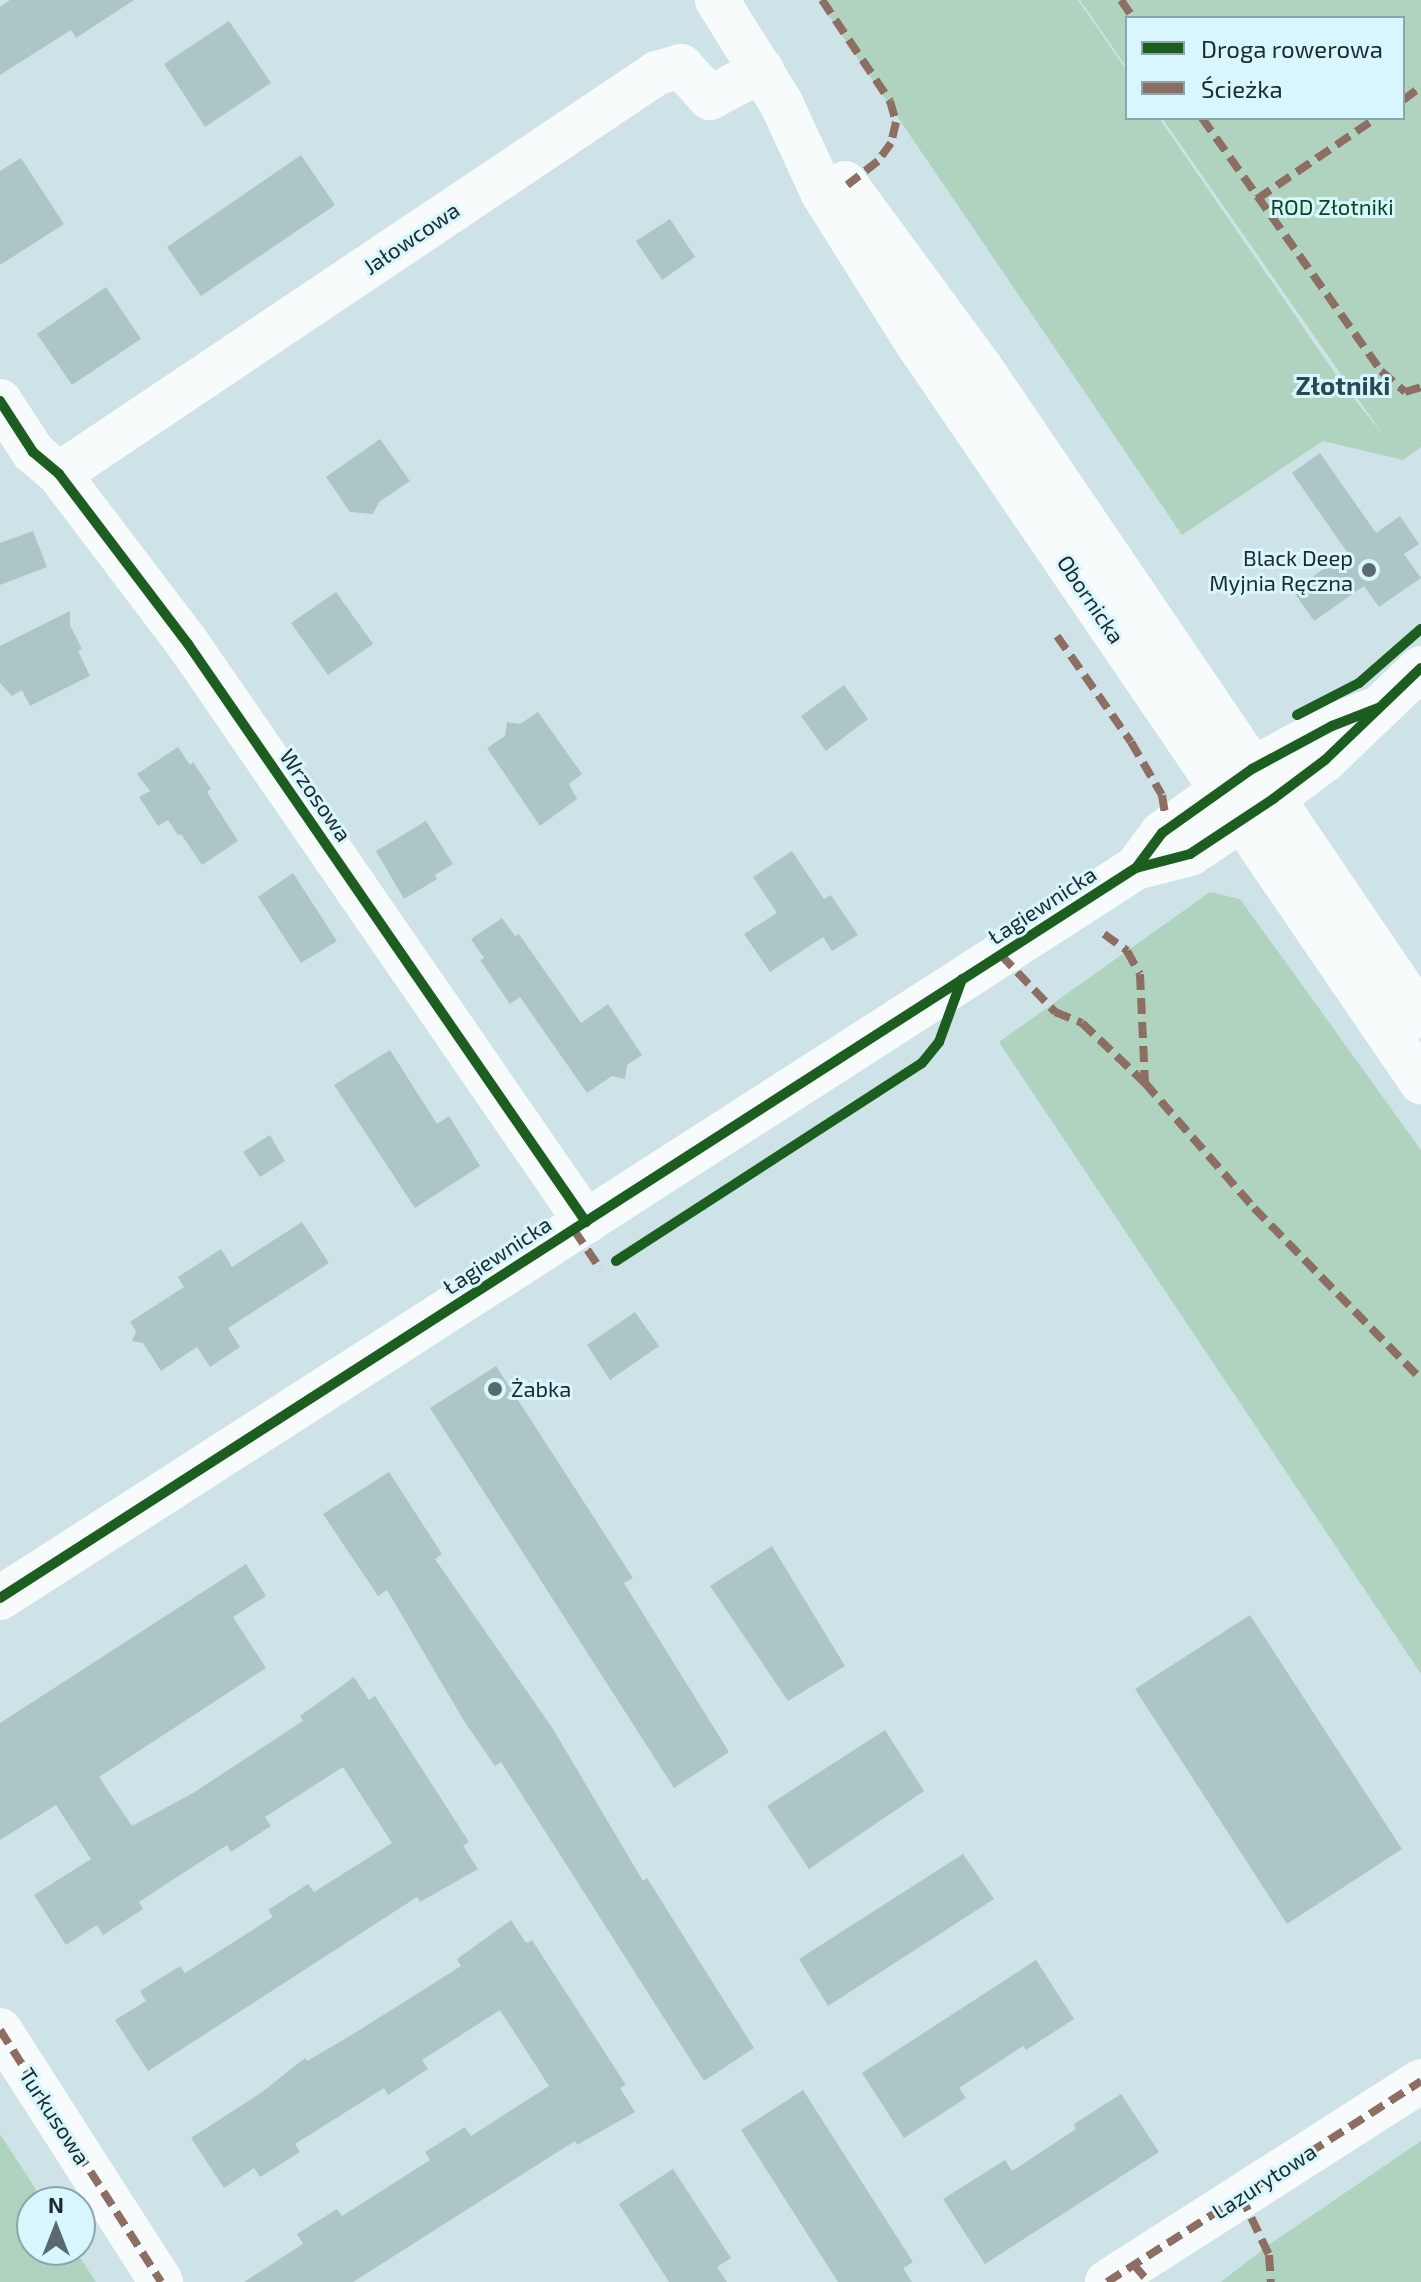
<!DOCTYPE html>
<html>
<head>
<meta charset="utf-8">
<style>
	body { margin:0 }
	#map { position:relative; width:1421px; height:2282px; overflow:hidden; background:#cee3e8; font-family:"Exo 2",sans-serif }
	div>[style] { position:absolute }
	.green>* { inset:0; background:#afd3be }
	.building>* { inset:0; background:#acc6c5 }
	.street>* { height:44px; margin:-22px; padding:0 22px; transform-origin:22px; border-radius:22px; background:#f8fbfc }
	.secondary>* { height:44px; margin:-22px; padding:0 22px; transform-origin:22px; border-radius:22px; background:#f8fbfc }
	.quiet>* { height:8px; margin-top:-4px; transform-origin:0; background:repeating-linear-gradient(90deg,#8d6e63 0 16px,transparent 0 24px) }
	.cycleway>* { height:10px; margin:-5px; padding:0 5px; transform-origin:5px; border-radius:5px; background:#1b5e20 }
	.dots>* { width:22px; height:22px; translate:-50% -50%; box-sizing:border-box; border:4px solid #d7f6fd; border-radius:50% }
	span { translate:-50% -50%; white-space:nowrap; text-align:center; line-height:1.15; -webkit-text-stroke:6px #d7f6fd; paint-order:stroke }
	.park-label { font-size:22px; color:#0c461b }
	.street-label { font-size:22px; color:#1b2a2d }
	.poi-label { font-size:22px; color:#1b2a2d }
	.right { translate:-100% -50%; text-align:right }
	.left { translate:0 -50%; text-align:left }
	.quarter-label { font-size:26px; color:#274951; font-weight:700 }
	.legend { position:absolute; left:1125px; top:16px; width:280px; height:104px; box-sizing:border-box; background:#d7f6fd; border:2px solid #8ca4aa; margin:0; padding:10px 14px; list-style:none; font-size:24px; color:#1b2a2d }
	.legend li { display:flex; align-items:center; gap:16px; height:40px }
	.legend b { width:40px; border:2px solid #8ca4aa }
	.north { position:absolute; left:16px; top:2186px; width:80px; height:80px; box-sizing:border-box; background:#d7f6fd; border:2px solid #8ca4aa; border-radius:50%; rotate:0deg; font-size:22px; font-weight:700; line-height:32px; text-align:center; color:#1b2a2d }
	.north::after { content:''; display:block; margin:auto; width:28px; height:36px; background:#5a6b6e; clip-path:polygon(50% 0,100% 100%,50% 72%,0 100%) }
</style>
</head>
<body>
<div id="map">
	<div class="green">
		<div style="clip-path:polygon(818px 0,1078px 0,1127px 71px,1127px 118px,1159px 118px,1343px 385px,1384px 436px,1162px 118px,1403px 118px,1403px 18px,1127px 18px,1127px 68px,1080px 0,1421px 0,1421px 447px,1403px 460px,1323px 441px,1182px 535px)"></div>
		<div style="clip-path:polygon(1210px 892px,1240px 899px,1421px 1150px,1421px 1674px,999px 1042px)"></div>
		<div style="clip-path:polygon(0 2134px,44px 2202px,32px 2202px,32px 2250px,75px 2250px,96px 2282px,0 2282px)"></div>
		<div style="clip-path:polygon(1421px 2141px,1421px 2282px,1221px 2282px,1270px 2244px)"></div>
	</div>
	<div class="building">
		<div style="clip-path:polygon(10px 0,134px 0,76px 38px,71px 30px,0 75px,0 7px)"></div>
		<div style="clip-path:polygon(229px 21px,271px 83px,205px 127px,164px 64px)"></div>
		<div style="clip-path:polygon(301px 155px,335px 205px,201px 296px,167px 247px)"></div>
		<div style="clip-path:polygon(21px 158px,64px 224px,0 265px,0 171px)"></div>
		<div style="clip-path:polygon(670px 219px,695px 257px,662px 280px,636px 241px)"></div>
		<div style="clip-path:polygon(106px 287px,141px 339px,72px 385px,37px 334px)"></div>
		<div style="clip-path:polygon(380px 439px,410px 481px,379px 502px,373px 514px,350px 512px,326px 477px)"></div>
		<div style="clip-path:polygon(1320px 453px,1376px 533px,1400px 516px,1419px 544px,1404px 554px,1421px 578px,1379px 607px,1364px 586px,1314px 621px,1293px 591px,1347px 552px,1292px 473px)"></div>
		<div style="clip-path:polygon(33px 531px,47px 567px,0 585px,0 543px)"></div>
		<div style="clip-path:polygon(336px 592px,373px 644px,328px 675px,291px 623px)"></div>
		<div style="clip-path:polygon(70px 611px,70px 625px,82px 649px,78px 651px,90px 676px,30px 706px,22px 690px,12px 696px,0 683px,0 646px)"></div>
		<div style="clip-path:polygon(844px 685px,868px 719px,826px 751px,801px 716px)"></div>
		<div style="clip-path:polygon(538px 712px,582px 774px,569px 784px,577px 799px,540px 826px,487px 748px,505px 736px,507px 722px,520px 724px)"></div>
		<div style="clip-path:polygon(178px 747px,190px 765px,193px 762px,211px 789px,207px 792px,238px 841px,202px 865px,181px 834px,178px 835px,168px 820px,158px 826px,139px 797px,150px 791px,137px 774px)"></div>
		<div style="clip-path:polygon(426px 821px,453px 864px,435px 875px,437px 879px,404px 899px,376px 851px)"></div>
		<div style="clip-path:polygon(792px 851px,824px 899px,831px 895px,858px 935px,832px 951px,823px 937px,770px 972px,744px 934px,777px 913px,753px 877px)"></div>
		<div style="clip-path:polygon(293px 873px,337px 941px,301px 963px,258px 897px)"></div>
		<div style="clip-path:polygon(502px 918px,515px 936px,519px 934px,581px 1023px,608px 1004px,642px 1055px,627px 1065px,625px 1079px,612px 1076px,587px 1093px,520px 997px,510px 1004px,480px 960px,484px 958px,471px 939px)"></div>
		<div style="clip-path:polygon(390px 1050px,437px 1124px,449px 1116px,480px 1166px,415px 1208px,334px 1085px)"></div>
		<div style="clip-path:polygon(270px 1135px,285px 1161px,260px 1177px,243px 1152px)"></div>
		<div style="clip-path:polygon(302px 1222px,329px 1263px,228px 1328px,240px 1347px,210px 1367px,197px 1347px,161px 1371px,143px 1343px,132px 1341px,136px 1331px,130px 1322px,184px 1287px,178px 1277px,221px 1249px,232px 1267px)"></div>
		<div style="clip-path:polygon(635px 1312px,659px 1346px,610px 1380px,587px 1345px)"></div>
		<div style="clip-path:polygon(496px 1366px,633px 1578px,624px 1583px,729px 1752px,674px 1788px,430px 1408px)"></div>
		<div style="clip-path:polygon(389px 1472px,442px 1554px,435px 1559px,553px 1729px,643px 1881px,647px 1878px,754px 2048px,704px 2081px,501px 1762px,495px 1766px,464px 1721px,387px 1590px,378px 1596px,323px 1514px)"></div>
		<div style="clip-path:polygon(772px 1546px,845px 1666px,788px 1701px,710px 1586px)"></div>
		<div style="clip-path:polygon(246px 1564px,266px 1596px,233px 1617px,266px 1668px,99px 1777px,132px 1826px,193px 1793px,303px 1721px,300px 1716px,354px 1677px,369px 1700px,375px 1696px,469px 1842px,463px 1846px,478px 1869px,420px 1902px,417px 1897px,148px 2071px,115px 2020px,146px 2001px,140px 1991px,180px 1966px,185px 1973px,273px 1917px,268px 1910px,308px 1884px,314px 1892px,392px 1843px,343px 1767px,265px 1817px,271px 1826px,231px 1852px,227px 1845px,183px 1873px,139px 1902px,143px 1909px,103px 1935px,97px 1925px,66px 1945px,34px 1895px,91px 1859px,56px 1805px,0 1840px,0 1723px)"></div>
		<div style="clip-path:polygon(1250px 1615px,1402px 1849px,1287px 1924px,1135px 1689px)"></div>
		<div style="clip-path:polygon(885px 1730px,924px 1791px,809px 1869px,767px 1806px)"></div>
		<div style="clip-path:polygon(963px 1854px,994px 1899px,828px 2006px,799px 1959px)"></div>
		<div style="clip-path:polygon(511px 1920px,526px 1943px,532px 1940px,626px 2085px,620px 2088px,635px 2112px,577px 2145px,575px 2141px,353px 2282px,244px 2282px,303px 2244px,297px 2234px,337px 2209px,342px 2216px,430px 2160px,425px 2152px,465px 2127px,471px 2136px,549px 2086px,500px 2010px,422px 2060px,428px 2069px,388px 2095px,384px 2088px,295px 2144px,300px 2152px,260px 2177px,254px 2168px,224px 2188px,191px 2138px,262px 2092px,305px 2058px,307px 2061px,350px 2036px,461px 1966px,457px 1959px)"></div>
		<div style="clip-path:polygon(1036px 1960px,1074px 2019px,1026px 2050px,1023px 2046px,959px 2088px,966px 2098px,904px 2138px,862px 2073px)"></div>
		<div style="clip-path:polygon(803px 2090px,913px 2262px,903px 2268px,912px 2282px,838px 2282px,741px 2130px)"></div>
		<div style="clip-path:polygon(1121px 2094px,1159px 2152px,985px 2264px,943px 2199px,1005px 2160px,1012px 2171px,1076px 2129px,1074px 2124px)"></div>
		<div style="clip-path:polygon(673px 2169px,731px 2258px,717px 2267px,727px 2282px,669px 2282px,619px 2204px)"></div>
	</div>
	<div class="street">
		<div style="left:0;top:401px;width:61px;rotate:57.1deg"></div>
		<div style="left:33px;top:452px;width:34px;rotate:40deg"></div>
		<div style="left:59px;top:474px;width:213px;rotate:52.8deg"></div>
		<div style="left:188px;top:644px;width:702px;rotate:55.45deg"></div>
		<div style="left:59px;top:474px;width:720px;rotate:-33.84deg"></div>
		<div style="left:657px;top:73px;width:25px;rotate:-16deg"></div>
		<div style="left:681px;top:66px;width:43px;rotate:47.8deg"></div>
		<div style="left:710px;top:98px;width:59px;rotate:-28.3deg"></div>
		<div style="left:1136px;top:868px;width:56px;rotate:-14.5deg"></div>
		<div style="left:1190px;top:854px;width:100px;rotate:-33.5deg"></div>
		<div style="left:1273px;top:799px;width:65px;rotate:-36.9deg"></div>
		<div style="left:1325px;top:760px;width:133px;rotate:-43.8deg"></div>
		<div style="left:0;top:1598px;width:1350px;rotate:-32.73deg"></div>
		<div style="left:1136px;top:868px;width:44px;rotate:-53.4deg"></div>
		<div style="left:1162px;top:833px;width:110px;rotate:-35.4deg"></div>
		<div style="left:1252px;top:769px;width:91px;rotate:-28.3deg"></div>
		<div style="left:1332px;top:726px;width:49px;rotate:-21.4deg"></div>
		<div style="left:0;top:2030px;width:299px;rotate:57.4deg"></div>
		<div style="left:1107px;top:2282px;width:373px;rotate:-32.6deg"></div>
	</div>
	<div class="secondary">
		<div style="left:717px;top:0;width:121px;rotate:58.1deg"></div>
		<div style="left:781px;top:103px;width:100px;rotate:65.2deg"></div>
		<div style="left:823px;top:194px;width:176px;rotate:57.8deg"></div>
		<div style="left:917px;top:343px;width:895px;rotate:55.71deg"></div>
		<div style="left:845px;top:183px;width:233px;rotate:53.7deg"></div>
		<div style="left:983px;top:371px;width:780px;rotate:55.86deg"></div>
	</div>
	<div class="quiet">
		<div style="left:822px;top:0;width:122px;rotate:56deg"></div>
		<div style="left:890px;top:101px;width:22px;rotate:74deg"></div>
		<div style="left:896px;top:122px;width:22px;rotate:103deg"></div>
		<div style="left:891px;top:143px;width:22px;rotate:126deg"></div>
		<div style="left:878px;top:161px;width:39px;rotate:142deg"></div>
		<div style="left:1121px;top:0;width:22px;rotate:56deg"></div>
		<div style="left:1403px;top:100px;width:22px;rotate:-36deg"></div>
		<div style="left:1202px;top:118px;width:310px;rotate:54.7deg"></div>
		<div style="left:1381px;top:371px;width:32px;rotate:41deg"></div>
		<div style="left:1405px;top:392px;width:17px;rotate:-17deg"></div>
		<div style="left:1257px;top:199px;width:144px;rotate:-34.2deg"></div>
		<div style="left:1057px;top:636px;width:129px;rotate:55.1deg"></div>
		<div style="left:1131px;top:742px;width:61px;rotate:59.7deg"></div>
		<div style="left:1162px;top:795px;width:19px;rotate:81deg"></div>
		<div style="left:1104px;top:934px;width:29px;rotate:36deg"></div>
		<div style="left:1127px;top:951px;width:26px;rotate:61deg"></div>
		<div style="left:1140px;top:974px;width:109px;rotate:87.4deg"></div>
		<div style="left:1001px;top:955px;width:79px;rotate:46.5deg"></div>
		<div style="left:1055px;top:1012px;width:29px;rotate:22deg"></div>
		<div style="left:1082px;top:1023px;width:87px;rotate:43.6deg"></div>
		<div style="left:1145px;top:1083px;width:166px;rotate:48.9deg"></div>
		<div style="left:1254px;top:1208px;width:239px;rotate:45.7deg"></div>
		<div style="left:574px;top:1230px;width:48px;rotate:56deg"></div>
		<div style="left:0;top:2030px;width:299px;rotate:57.4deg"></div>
		<div style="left:1241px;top:2196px;width:65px;rotate:64.6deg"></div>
		<div style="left:1269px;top:2255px;width:27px;rotate:86deg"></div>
		<div style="left:1134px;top:2265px;width:23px;rotate:49deg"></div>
		<div style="left:1107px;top:2282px;width:373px;rotate:-32.6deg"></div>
	</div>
	<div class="cycleway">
		<div style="left:0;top:401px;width:61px;rotate:57.1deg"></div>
		<div style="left:33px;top:452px;width:34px;rotate:40deg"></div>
		<div style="left:59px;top:474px;width:213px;rotate:52.8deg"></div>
		<div style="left:188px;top:644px;width:702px;rotate:55.45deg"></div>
		<div style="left:1297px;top:715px;width:70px;rotate:-27.3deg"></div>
		<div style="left:1359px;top:683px;width:82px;rotate:-41.1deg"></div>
		<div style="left:1136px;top:868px;width:56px;rotate:-14.5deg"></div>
		<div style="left:1190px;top:854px;width:100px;rotate:-33.5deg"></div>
		<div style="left:1273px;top:799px;width:65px;rotate:-36.9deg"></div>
		<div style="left:1325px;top:760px;width:133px;rotate:-43.8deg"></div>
		<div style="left:616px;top:1261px;width:364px;rotate:-32.9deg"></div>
		<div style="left:922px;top:1063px;width:27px;rotate:-51deg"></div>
		<div style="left:939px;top:1042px;width:67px;rotate:-69.9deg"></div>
		<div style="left:0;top:1598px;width:1350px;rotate:-32.73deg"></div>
		<div style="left:1136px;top:868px;width:44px;rotate:-53.4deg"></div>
		<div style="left:1162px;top:833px;width:110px;rotate:-35.4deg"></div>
		<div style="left:1252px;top:769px;width:91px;rotate:-28.3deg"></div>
		<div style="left:1332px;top:726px;width:49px;rotate:-21.4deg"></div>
	</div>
	<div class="dots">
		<div style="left:1369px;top:570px;background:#5a6b6e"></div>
		<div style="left:495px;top:1389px;background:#5a6b6e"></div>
	</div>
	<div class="park-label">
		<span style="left:1332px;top:207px">ROD Złotniki</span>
	</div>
	<div class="street-label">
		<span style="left:411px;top:238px;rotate:-34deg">Jałowcowa</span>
		<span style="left:1091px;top:599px;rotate:56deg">Obornicka</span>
		<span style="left:316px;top:795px;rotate:55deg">Wrzosowa</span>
		<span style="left:1042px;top:905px;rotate:-33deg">Łagiewnicka</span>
		<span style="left:497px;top:1255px;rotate:-33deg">Łagiewnicka</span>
		<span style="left:55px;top:2116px;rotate:57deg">Turkusowa</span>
		<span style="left:1264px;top:2181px;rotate:-33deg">Lazurytowa</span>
	</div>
	<div class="poi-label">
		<span class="right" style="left:1353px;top:570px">Black Deep<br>Myjnia Ręczna</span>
		<span class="left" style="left:511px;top:1389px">Żabka</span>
	</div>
	<div class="quarter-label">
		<span style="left:1343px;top:385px">Złotniki</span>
	</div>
	<ul class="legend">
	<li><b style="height:10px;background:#1b5e20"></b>Droga rowerowa</li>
	<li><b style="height:10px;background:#8d6e63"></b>Ścieżka</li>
	</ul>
	<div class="north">N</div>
</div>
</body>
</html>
